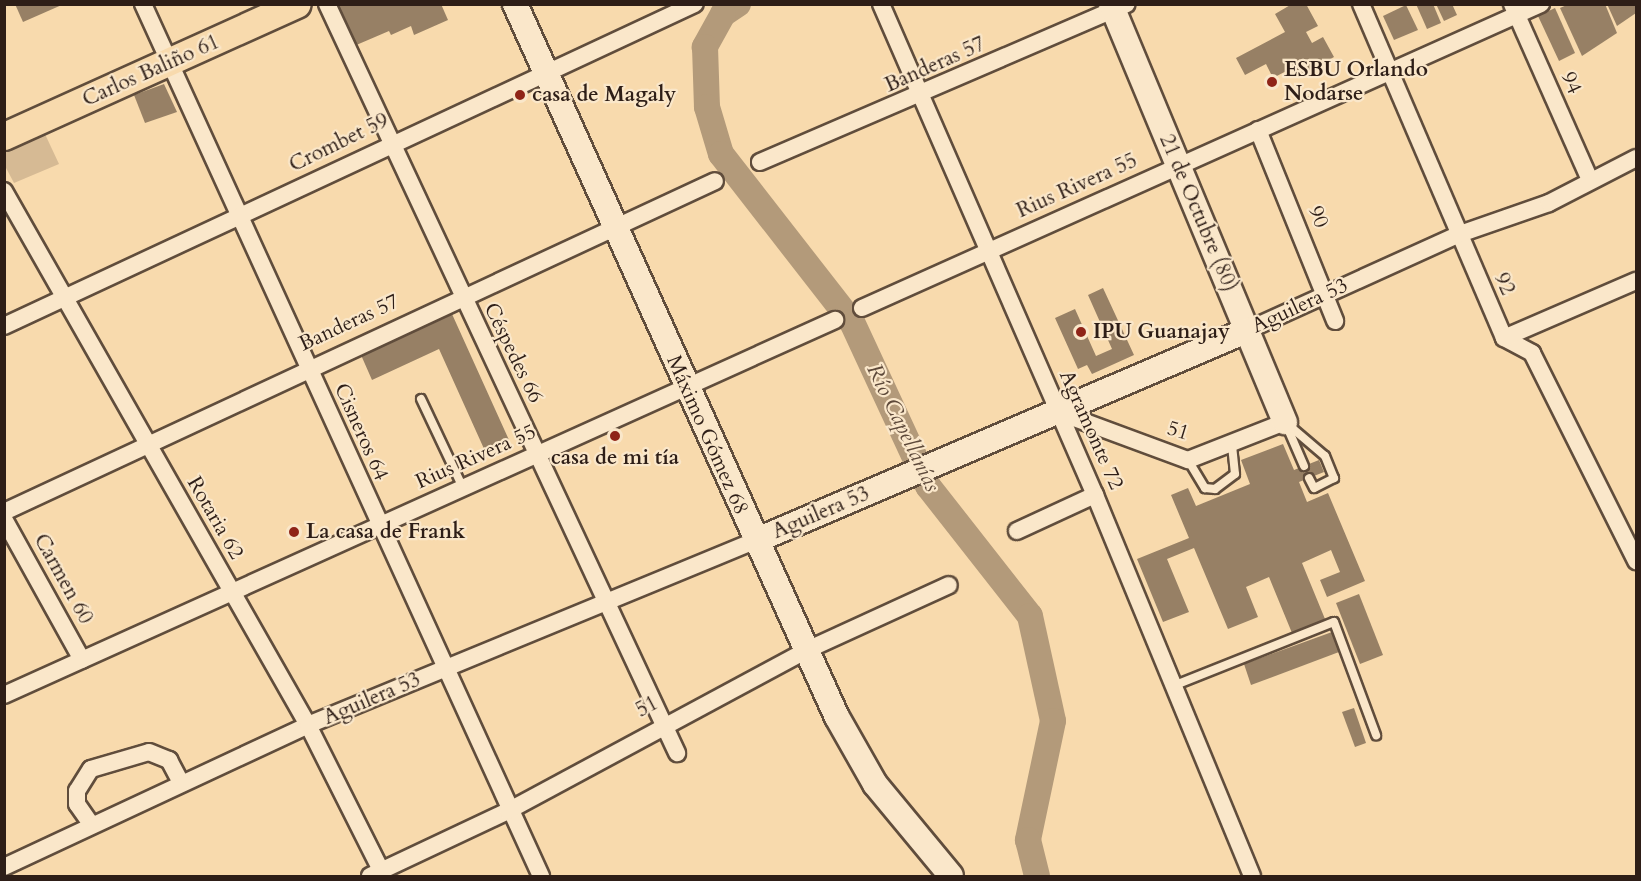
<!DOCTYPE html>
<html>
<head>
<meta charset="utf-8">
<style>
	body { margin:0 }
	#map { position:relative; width:1641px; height:881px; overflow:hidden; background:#f8daad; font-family:Cardo,serif }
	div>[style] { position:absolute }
	.green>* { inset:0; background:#d6ba94 }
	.river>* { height:26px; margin:-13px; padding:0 13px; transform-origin:13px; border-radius:13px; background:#b39a7a }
	.building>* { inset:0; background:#978065 }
	.roads { filter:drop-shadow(2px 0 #604d3c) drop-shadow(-2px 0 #604d3c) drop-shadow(0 2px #604d3c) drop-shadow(0 -2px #604d3c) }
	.lane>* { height:8px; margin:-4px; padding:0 4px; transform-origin:4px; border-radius:4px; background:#fae7ca }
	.street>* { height:16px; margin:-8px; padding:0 8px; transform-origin:8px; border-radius:8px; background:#fae7ca }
	.secondary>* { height:24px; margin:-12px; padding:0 12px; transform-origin:12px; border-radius:12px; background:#fae7ca }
	.primary>* { height:27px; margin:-13.5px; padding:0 13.5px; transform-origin:13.5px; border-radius:13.5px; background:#f8daad }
	.dots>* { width:16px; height:16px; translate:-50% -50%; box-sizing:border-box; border:3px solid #fae7ca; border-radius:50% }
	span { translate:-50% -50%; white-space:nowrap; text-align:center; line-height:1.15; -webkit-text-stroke:4.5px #fae7ca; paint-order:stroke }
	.street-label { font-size:21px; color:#2e1e17 }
	.poi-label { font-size:21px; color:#2e1e17; font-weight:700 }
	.left { translate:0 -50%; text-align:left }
	.water-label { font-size:22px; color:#5d493a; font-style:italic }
	.frame { position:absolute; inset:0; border:6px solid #2e1e17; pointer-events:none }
</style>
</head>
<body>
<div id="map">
	<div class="green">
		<div style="clip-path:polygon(37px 117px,59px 164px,14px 183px,5px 166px,4px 132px)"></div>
	</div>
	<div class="river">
		<div style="left:738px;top:4px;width:18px;rotate:146deg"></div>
		<div style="left:723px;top:14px;width:38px;rotate:119deg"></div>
		<div style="left:705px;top:47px;width:60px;rotate:88.1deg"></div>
		<div style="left:707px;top:107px;width:49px;rotate:73.4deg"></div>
		<div style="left:721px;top:154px;width:213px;rotate:52.1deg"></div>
		<div style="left:852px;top:322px;width:181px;rotate:65.1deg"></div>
		<div style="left:928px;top:486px;width:165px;rotate:51.9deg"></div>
		<div style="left:1030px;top:616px;width:107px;rotate:77.6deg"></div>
		<div style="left:1053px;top:721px;width:122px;rotate:101.9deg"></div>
		<div style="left:1028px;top:840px;width:37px;rotate:76deg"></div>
	</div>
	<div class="building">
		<div style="clip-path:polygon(15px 4px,64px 4px,23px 22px)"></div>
		<div style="clip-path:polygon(336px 4px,441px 4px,448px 20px,414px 35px,411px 26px,391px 35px,389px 31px,354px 46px)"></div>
		<div style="clip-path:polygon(1292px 4px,1306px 4px,1318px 26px,1306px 32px,1312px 43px,1323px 37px,1334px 57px,1299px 76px,1294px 67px,1273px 78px,1266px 64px,1245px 75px,1236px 58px,1285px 32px,1275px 14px)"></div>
		<div style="clip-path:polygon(1416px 4px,1433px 4px,1441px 23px,1427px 29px)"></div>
		<div style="clip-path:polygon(1436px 4px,1452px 4px,1457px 15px,1444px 21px)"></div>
		<div style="clip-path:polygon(1569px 4px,1605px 4px,1617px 33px,1582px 56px,1560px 8px)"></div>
		<div style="clip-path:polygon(1607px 4px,1636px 4px,1636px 13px,1617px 26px)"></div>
		<div style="clip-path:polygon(1406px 5px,1418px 30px,1394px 40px,1383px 16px)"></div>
		<div style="clip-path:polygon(1555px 8px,1575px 53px,1559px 61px,1538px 16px)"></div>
		<div style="clip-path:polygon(164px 84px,177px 112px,145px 123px,134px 95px)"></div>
		<div style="clip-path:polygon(1103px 288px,1134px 355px,1092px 374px,1087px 365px,1078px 369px,1055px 318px,1075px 309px,1096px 356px,1112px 349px,1088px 295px)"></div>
		<div style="clip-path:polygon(452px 314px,509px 440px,485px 451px,439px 349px,372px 380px,361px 355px)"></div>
		<div style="clip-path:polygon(1283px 444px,1294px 470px,1319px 460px,1324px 472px,1299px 482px,1307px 502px,1328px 493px,1365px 581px,1327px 597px,1320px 580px,1340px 572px,1331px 550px,1302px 563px,1325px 619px,1292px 633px,1269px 577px,1246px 587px,1258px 617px,1228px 629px,1194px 548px,1167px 559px,1189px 612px,1163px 622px,1137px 559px,1189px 538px,1171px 495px,1188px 488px,1196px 506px,1250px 484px,1241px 460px)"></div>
		<div style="clip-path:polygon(1359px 594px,1383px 655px,1360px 664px,1336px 603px)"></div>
		<div style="clip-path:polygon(1332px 632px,1339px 652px,1251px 685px,1244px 664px)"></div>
		<div style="clip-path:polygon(1354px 708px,1366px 743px,1355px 747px,1342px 712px)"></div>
	</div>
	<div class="roads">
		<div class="lane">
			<div style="left:421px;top:399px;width:98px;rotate:64.7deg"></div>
			<div style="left:1188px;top:460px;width:33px;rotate:59deg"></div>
			<div style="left:1205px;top:488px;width:10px;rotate:6deg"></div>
			<div style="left:1215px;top:489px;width:25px;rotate:-37deg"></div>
			<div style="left:1235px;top:474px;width:31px;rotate:-96deg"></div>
			<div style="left:1304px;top:466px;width:48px;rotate:-113.4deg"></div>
			<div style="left:1285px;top:422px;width:52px;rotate:40.4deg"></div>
			<div style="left:1325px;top:456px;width:24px;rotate:68deg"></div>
			<div style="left:1334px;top:478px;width:22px;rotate:153deg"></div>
			<div style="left:1314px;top:488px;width:11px;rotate:-117deg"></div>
			<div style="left:1173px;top:686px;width:173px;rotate:-21.7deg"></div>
			<div style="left:1334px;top:622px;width:121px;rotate:69.6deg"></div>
		</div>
		<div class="street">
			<div style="left:143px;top:4px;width:959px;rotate:65.47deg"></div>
			<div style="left:327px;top:4px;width:827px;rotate:64.95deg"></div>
			<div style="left:881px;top:4px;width:536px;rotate:66.45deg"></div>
			<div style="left:1095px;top:495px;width:412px;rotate:67.6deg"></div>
			<div style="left:1361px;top:4px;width:363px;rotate:66.8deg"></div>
			<div style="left:1504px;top:338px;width:32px;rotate:28deg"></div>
			<div style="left:1532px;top:353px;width:233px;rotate:63.4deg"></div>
			<div style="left:1512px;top:4px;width:193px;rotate:66.1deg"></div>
			<div style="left:1258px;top:130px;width:206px;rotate:68deg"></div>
			<div style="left:760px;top:162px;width:399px;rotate:-23.3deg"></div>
			<div style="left:4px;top:191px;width:614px;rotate:60.35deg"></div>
			<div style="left:308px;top:725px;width:162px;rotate:63.3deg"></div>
			<div style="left:862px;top:308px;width:744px;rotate:-24.12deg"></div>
			<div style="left:4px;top:326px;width:762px;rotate:-24.99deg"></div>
			<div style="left:1248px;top:330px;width:230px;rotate:-24.4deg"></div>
			<div style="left:1457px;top:235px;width:97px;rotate:-19.2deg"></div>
			<div style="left:1549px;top:203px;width:98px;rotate:-27.3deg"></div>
			<div style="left:1504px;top:338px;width:144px;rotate:-23.4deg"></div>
			<div style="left:1058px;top:412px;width:139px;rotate:20.3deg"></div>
			<div style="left:1188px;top:460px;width:104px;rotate:-21.4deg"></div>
			<div style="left:4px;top:512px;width:784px;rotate:-24.96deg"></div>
			<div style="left:4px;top:519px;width:161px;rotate:61deg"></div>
			<div style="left:1017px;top:531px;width:86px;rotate:-24.8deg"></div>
			<div style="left:4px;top:695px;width:912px;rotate:-24.29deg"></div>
			<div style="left:91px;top:824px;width:24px;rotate:-125deg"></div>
			<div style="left:77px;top:804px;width:13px;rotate:-90deg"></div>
			<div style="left:77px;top:791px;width:26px;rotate:-58deg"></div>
			<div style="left:91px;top:769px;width:60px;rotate:-16.3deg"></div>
			<div style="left:149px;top:752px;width:22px;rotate:22deg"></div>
			<div style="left:169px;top:760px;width:26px;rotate:62deg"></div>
			<div style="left:4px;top:867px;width:336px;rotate:-25deg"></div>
			<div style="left:308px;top:725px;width:483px;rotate:-22.4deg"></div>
			<div style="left:370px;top:876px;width:153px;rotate:-25.2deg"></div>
			<div style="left:508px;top:811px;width:337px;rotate:-28.3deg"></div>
			<div style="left:805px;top:651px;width:158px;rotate:-24.6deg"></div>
		</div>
		<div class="secondary">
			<div style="left:515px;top:4px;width:782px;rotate:65.7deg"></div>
			<div style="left:837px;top:717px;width:77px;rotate:60.4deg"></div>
			<div style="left:875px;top:784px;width:119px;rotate:50.4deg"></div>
			<div style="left:1111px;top:4px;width:453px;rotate:67.4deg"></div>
			<div style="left:755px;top:541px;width:536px;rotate:-23.17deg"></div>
		</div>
		<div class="primary">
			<div style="left:4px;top:136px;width:321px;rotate:-24.3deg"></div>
		</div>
	</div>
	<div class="dots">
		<div style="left:1272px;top:82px;background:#8f2418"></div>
		<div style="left:520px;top:95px;background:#8f2418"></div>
		<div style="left:1081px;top:332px;background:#8f2418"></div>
		<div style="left:615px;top:436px;background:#8f2418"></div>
		<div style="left:294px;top:532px;background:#8f2418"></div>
	</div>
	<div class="street-label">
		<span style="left:935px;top:65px;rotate:-24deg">Banderas 57</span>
		<span style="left:151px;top:71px;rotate:-24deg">Carlos Baliño 61</span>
		<span style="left:1571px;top:83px;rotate:66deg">94</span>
		<span style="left:339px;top:143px;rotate:-26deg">Crombet 59</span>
		<span style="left:1077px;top:186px;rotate:-24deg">Rius Rivera 55</span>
		<span style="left:1198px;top:213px;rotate:67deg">21 de Octubre (80)</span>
		<span style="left:1318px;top:217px;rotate:68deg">90</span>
		<span style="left:1504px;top:284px;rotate:66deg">92</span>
		<span style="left:1300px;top:306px;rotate:-25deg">Aguilera 53</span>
		<span style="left:349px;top:323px;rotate:-25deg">Banderas 57</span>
		<span style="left:513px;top:353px;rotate:64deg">Céspedes 66</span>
		<span style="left:1091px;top:430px;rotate:66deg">Agramonte 72</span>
		<span style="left:1178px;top:431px;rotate:17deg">51</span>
		<span style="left:361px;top:432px;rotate:66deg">Cisneros 64</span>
		<span style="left:707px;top:435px;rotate:66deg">Máximo Gómez 68</span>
		<span style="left:476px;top:457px;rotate:-24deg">Rius Rivera 55</span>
		<span style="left:821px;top:513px;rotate:-23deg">Aguilera 53</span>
		<span style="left:215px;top:518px;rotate:60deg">Rotaria 62</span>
		<span style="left:63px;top:579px;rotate:61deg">Carmen 60</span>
		<span style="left:372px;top:699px;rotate:-23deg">Aguilera 53</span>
		<span style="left:647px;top:707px;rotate:-28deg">51</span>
	</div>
	<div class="poi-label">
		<span class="left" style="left:1284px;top:82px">ESBU Orlando<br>Nodarse</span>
		<span class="left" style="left:532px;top:95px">casa de Magaly</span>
		<span class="left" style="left:1093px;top:332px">IPU Guanajay</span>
		<span style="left:615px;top:458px">casa de mi tía</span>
		<span class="left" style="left:306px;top:532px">La casa de Frank</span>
	</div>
	<div class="water-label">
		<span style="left:903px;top:428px;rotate:64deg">Río Capellanías</span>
	</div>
	<div class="frame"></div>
</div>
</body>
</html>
